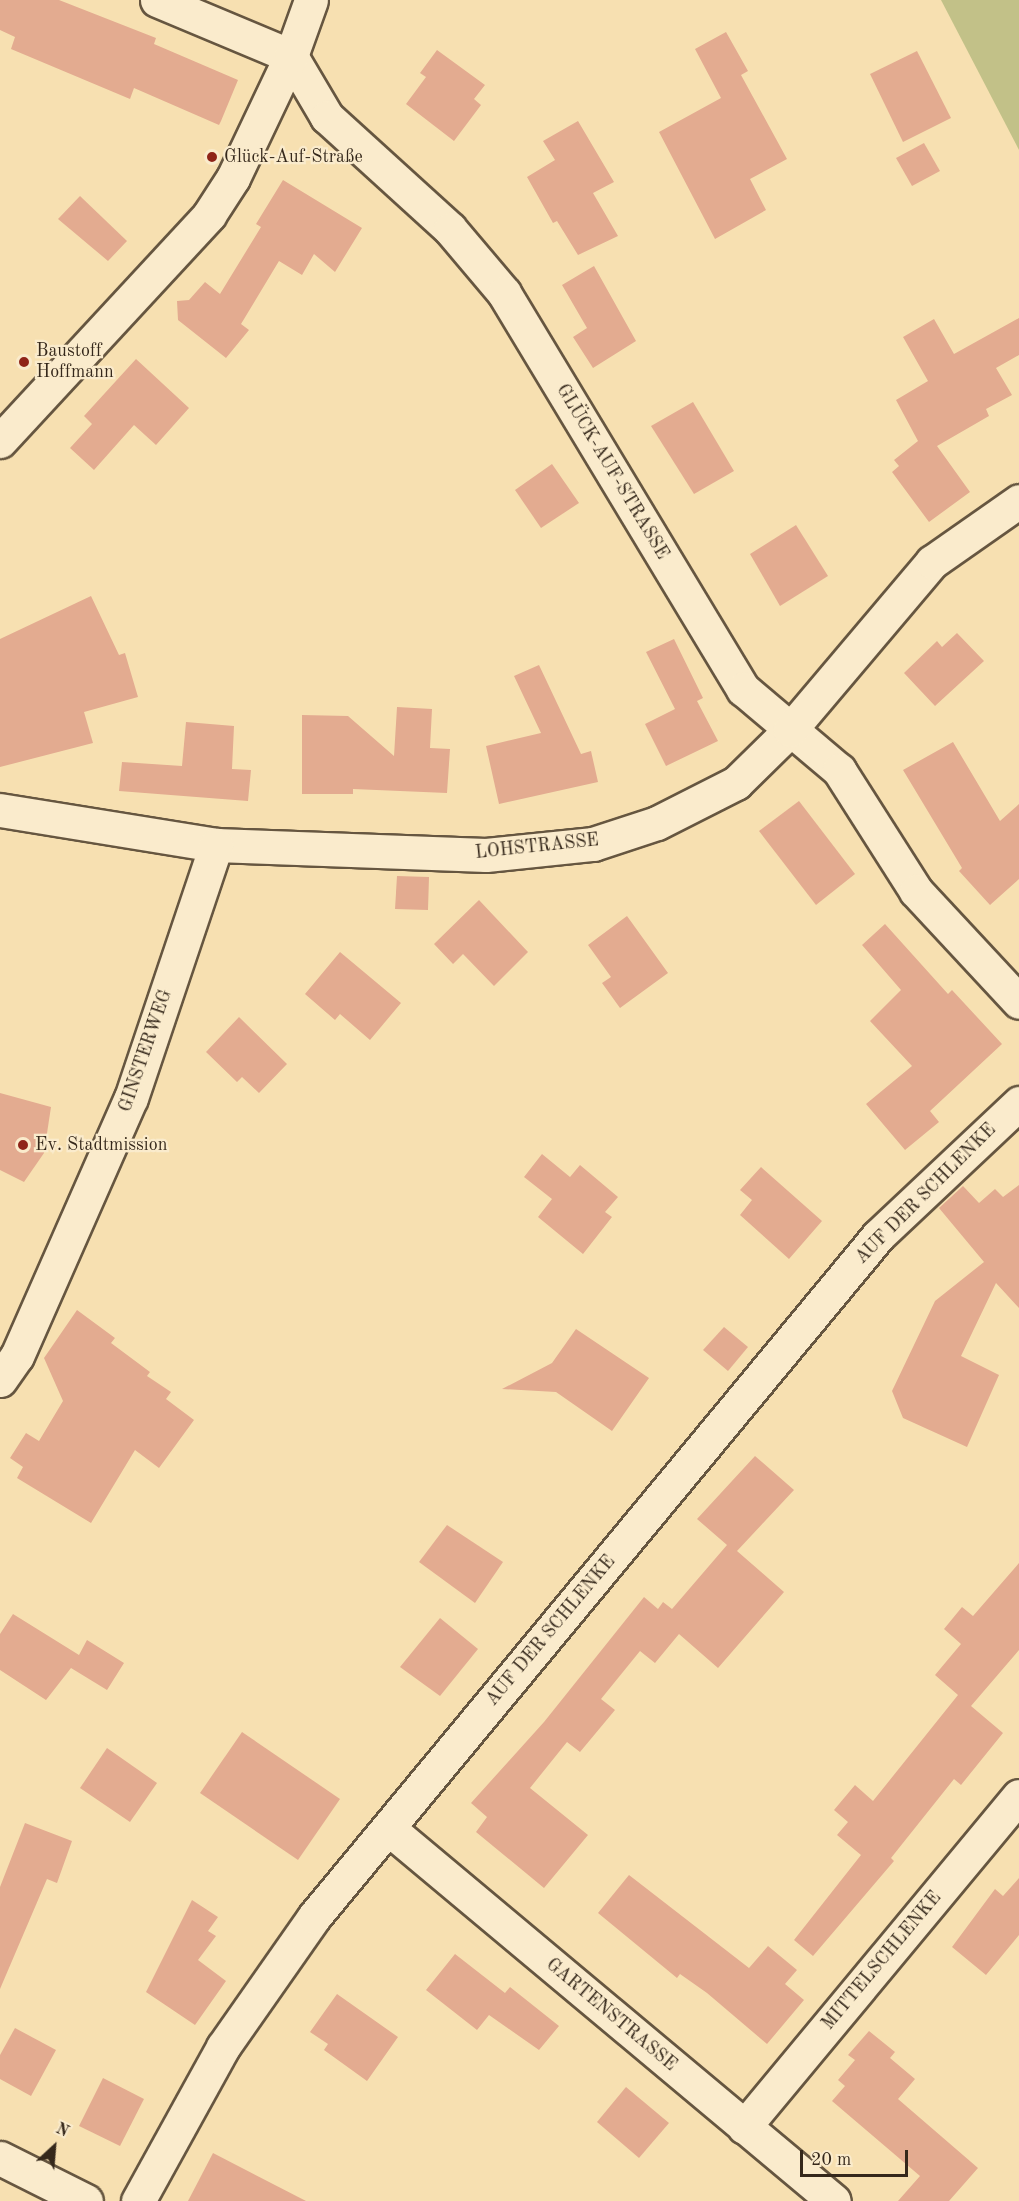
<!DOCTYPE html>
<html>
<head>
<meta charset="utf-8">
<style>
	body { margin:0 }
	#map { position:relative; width:1019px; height:2201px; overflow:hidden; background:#f7e0b1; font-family:"Old Standard TT",serif }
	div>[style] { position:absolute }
	.green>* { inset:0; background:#c2c188 }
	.building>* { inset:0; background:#e3ab90 }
	.roads { filter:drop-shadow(2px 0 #665640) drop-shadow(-2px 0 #665640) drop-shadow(0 2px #665640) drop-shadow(0 -2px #665640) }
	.street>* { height:33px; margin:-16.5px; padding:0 16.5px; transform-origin:16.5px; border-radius:16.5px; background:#faebcc }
	.dots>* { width:16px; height:16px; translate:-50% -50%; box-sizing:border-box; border:3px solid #faebcc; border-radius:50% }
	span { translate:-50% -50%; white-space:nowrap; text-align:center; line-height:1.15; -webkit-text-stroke:4.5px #faebcc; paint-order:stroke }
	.poi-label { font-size:18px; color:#35281b }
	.left { translate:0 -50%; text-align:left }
	.street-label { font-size:18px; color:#35281b }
	.north { position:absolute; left:24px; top:2117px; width:60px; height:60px; -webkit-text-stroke:4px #faebcc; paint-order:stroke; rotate:26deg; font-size:16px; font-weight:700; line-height:24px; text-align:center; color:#35281b }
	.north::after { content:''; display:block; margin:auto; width:21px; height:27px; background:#35281b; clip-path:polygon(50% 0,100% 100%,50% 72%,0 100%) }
	.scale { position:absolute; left:800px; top:2150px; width:108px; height:27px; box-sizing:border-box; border:3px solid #35281b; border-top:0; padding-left:8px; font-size:18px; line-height:21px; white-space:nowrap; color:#35281b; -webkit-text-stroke:4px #faebcc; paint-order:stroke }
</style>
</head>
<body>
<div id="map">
	<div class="green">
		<div style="clip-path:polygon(941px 0,1019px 0,1019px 150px)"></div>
	</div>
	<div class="building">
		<div style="clip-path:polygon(0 0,59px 0,156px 38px,154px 44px,238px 80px,221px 121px,219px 125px,134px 88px,130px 99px,11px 49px,15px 37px,0 30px)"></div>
		<div style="clip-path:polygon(726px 32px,748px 71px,741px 75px,787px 159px,750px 179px,766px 210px,715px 239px,659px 132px,721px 98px,695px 49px)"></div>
		<div style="clip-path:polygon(437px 50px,485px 85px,474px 99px,481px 105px,454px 141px,406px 104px,426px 77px,420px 73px)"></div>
		<div style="clip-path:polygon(917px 51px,951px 118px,903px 142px,870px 74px)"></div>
		<div style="clip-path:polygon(578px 121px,614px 182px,593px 193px,618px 236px,578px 255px,557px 221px,553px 223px,527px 177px,555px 160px,543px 141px)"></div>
		<div style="clip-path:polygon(924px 143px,940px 171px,912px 186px,896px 158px)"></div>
		<div style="clip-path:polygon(283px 180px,362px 228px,335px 272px,314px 254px,302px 275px,279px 261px,241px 324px,249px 330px,226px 358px,178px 320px,177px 301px,189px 300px,205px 282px,220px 294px,261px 227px,256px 224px)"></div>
		<div style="clip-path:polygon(80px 196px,127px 241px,108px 261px,58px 219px)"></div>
		<div style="clip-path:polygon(594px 266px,636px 341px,593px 368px,573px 337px,587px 328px,562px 285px)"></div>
		<div style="clip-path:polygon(1019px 318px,1019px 355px,996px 368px,1012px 395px,986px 409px,989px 416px,937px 446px,970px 492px,929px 522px,892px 472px,899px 466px,894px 460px,918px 441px,896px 400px,928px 381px,903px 337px,934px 319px,954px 354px)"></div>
		<div style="clip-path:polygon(136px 359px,189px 408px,156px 445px,134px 425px,94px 470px,70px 448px,92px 424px,84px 416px)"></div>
		<div style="clip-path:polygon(693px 402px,734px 471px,694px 494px,651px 426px)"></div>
		<div style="clip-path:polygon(552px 464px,579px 503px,541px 528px,515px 490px)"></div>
		<div style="clip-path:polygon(796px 525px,828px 576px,780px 606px,750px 554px)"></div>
		<div style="clip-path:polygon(91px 596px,119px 655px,125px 653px,138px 697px,84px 712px,93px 743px,0 767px,0 639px)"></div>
		<div style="clip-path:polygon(957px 633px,984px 661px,935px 706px,904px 673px,937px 641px,942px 647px)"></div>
		<div style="clip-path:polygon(674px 639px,703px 698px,697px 701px,718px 741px,666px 766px,645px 724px,675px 709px,646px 652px)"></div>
		<div style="clip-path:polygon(539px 665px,581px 754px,591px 751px,598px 782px,499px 804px,486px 746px,541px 733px,514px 676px)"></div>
		<div style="clip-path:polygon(397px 707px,432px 709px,430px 748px,450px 749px,447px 793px,353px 789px,353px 794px,302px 794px,302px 715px,348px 716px,394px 756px)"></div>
		<div style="clip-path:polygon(186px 722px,234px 726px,232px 769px,251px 770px,248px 801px,119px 791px,122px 762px,182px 766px)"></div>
		<div style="clip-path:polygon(953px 742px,1000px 821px,1019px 804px,1019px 879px,990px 905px,959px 871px,962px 868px,903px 770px)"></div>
		<div style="clip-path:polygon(799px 801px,855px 874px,816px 905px,759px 831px)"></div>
		<div style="clip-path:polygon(397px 876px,429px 877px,428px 910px,395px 909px)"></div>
		<div style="clip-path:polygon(479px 900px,528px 952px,494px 986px,463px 954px,453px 964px,434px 944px)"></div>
		<div style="clip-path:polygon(627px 916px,668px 973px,620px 1008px,602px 983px,611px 977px,588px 945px)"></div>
		<div style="clip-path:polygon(885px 924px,948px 994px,952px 990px,1002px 1044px,930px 1111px,939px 1122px,905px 1150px,866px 1104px,912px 1066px,870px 1021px,901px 990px,862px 945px)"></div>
		<div style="clip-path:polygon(340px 952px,401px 1003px,370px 1040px,340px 1014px,335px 1020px,305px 994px)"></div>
		<div style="clip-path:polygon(239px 1017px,287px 1064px,259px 1093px,242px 1077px,237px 1082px,206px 1052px)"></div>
		<div style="clip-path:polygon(0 1093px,51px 1107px,44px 1153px,24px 1182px,0 1170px)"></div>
		<div style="clip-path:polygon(542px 1154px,570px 1177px,580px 1165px,618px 1197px,605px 1212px,612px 1217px,583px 1254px,538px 1217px,552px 1199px,524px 1177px)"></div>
		<div style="clip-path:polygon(761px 1167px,822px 1221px,789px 1259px,740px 1215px,752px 1200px,740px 1190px)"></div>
		<div style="clip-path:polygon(1019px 1185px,1019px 1308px,996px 1283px,961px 1356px,999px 1375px,967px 1447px,903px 1418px,892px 1391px,935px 1301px,984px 1262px,939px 1208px,963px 1186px,979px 1203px,995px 1189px,1003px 1197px)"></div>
		<div style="clip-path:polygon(77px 1310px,115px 1338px,111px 1343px,150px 1372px,147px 1376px,171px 1392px,166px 1399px,194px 1420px,159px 1468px,135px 1450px,91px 1523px,17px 1478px,23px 1467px,10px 1458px,26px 1433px,39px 1441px,63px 1401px,44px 1358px)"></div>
		<div style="clip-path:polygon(724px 1327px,748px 1347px,728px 1371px,703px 1350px)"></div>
		<div style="clip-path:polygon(576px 1329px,649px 1378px,612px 1431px,556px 1392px,502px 1389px,552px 1363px)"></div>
		<div style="clip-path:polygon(755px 1456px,794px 1490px,737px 1551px,784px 1592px,718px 1668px,679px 1634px,655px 1663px,640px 1651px,601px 1699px,615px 1710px,580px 1752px,567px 1742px,530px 1788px,588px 1835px,544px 1888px,476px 1832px,487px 1817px,471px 1803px,544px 1722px,644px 1597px,658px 1609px,663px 1602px,672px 1609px,727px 1545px,697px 1519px)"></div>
		<div style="clip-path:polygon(447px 1525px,503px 1562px,475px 1603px,419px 1562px)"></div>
		<div style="clip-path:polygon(1019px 1563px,1019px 1650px,971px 1706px,1003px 1733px,961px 1785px,954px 1779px,891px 1858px,894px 1861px,813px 1956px,794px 1940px,861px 1855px,837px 1835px,848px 1822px,834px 1810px,855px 1785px,873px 1801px,958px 1695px,935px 1675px,961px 1644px,944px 1629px,962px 1607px,973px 1616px)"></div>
		<div style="clip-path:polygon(13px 1614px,79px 1655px,87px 1640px,124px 1663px,107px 1690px,71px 1668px,46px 1700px,0 1670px,0 1634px)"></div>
		<div style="clip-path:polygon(440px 1618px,478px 1649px,440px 1696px,400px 1667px)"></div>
		<div style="clip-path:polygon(242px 1732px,340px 1799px,298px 1860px,200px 1793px)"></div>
		<div style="clip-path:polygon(107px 1748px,157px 1783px,130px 1822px,80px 1788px)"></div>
		<div style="clip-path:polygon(25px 1823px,72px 1841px,57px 1883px,47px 1879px,0 1989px,0 1887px)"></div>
		<div style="clip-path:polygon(629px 1875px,749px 1968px,768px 1946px,797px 1970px,785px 1984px,804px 2000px,767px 2044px,707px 1993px,680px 1974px,677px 1978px,598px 1913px)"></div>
		<div style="clip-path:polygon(1019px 1878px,1019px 1935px,986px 1975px,952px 1947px,995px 1889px,1003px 1896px)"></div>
		<div style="clip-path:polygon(192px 1900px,218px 1917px,208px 1931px,216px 1936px,198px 1960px,226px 1981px,195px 2025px,146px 1992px)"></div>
		<div style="clip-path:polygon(455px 1954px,505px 1993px,510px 1987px,559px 2026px,539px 2050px,489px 2015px,477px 2030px,426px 1990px)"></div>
		<div style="clip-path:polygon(337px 1994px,398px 2037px,367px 2081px,324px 2050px,328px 2044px,310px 2032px)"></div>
		<div style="clip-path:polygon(15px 2028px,56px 2050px,31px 2096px,0 2079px,0 2055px)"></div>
		<div style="clip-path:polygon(869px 2031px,895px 2052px,890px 2058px,915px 2079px,898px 2099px,978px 2168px,949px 2201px,898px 2201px,920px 2176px,832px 2101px,845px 2086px,838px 2080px,855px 2060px,848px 2055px)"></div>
		<div style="clip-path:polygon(103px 2078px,144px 2099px,120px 2146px,79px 2126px)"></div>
		<div style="clip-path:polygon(626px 2087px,669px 2123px,639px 2158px,597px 2122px)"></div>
		<div style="clip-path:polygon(213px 2153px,306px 2201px,188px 2201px)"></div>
	</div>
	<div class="roads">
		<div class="street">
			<div style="left:157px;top:0;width:145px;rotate:22.7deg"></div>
			<div style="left:291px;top:56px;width:71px;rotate:59.5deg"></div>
			<div style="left:327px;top:117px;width:166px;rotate:42.3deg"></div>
			<div style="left:450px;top:229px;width:84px;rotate:49.8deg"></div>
			<div style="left:504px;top:293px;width:463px;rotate:58.9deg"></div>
			<div style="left:743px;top:689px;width:126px;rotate:40.2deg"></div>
			<div style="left:839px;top:770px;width:143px;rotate:57.5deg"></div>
			<div style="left:916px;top:891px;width:151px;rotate:47.1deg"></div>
			<div style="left:0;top:441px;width:308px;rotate:-47.2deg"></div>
			<div style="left:209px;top:215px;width:44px;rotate:-57deg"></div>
			<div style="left:233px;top:178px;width:135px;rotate:-64.6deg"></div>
			<div style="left:291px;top:56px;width:59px;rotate:-70.3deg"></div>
			<div style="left:0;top:810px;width:219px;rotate:9.2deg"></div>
			<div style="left:216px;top:845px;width:270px;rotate:2.1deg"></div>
			<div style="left:486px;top:855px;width:108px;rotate:-5.9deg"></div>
			<div style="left:593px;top:844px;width:67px;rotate:-18.2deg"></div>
			<div style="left:657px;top:823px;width:89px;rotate:-26.9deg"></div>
			<div style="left:736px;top:783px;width:76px;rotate:-44.5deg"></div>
			<div style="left:790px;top:730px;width:220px;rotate:-49.8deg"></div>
			<div style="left:932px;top:562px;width:106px;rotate:-35deg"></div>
			<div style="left:0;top:1380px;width:29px;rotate:-55deg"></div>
			<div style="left:17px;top:1356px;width:282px;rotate:-66.2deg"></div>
			<div style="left:131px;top:1098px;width:267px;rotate:-71.4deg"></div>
			<div style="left:388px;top:1828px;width:581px;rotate:39.91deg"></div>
			<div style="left:744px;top:2127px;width:430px;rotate:-50.3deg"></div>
			<div style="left:0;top:2158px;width:96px;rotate:26.6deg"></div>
			<div style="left:138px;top:2201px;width:176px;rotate:-61.1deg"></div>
			<div style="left:223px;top:2047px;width:159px;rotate:-55deg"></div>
			<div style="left:314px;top:1917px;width:884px;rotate:-50.37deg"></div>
			<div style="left:878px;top:1236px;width:194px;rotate:-43.3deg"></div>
		</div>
	</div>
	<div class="dots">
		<div style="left:212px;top:157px;background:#8f2418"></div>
		<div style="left:24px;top:362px;background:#8f2418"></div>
		<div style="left:23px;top:1145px;background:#8f2418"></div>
	</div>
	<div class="poi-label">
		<span class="left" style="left:224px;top:157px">Glück-Auf-Straße</span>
		<span class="left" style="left:36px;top:362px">Baustoff<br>Hoffmann</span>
		<span class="left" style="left:35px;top:1145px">Ev. Stadtmission</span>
	</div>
	<div class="street-label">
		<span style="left:612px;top:472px;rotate:59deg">GLÜCK-AUF-STRASSE</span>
		<span style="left:537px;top:847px;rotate:-6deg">LOHSTRASSE</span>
		<span style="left:146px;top:1051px;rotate:-71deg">GINSTERWEG</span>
		<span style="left:926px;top:1194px;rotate:-45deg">AUF DER SCHLENKE</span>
		<span style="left:551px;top:1631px;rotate:-50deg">AUF DER SCHLENKE</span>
		<span style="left:882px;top:1961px;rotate:-50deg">MITTELSCHLENKE</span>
		<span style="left:611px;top:2015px;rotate:40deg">GARTENSTRASSE</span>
	</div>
	<div class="north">N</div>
	<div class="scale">20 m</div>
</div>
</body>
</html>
